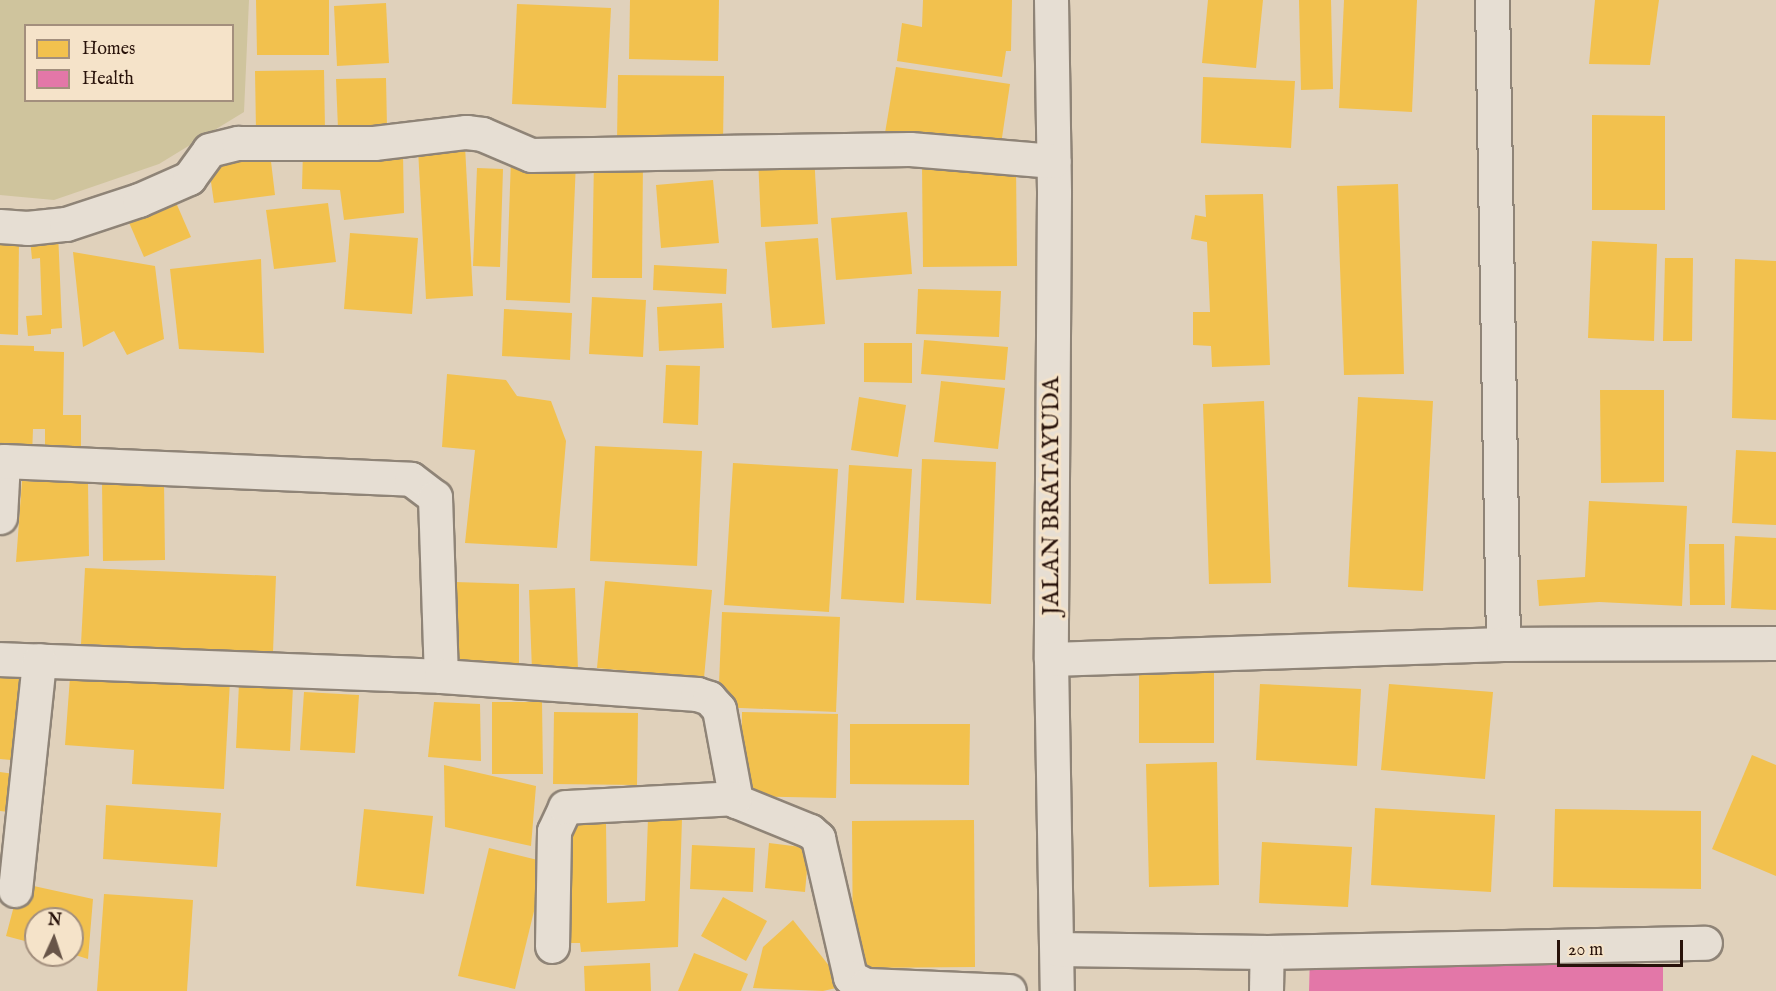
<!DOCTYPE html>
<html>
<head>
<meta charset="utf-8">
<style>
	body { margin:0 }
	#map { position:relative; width:1776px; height:991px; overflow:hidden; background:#e0d1bb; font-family:"IM FELL English",serif }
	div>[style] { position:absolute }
	.green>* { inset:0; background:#cfc49d }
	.homes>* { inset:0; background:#f2c14e }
	.health>* { inset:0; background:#e377a8 }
	.roads { filter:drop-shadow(2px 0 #8f8477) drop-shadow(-2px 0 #8f8477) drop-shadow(0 2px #8f8477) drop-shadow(0 -2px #8f8477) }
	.minor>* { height:33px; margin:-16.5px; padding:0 16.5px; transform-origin:16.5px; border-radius:16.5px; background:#e6ded3 }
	span { translate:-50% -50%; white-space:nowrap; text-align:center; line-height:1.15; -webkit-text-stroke:6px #f5e3c9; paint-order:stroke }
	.street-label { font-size:24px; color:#28120a }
	.legend { position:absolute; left:24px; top:24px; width:210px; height:78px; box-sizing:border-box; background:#f5e3c9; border:2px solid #a38f7d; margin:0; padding:8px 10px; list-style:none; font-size:18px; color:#28120a }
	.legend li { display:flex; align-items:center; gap:12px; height:30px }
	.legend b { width:30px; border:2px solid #a38f7d }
	.north { position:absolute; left:24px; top:907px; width:60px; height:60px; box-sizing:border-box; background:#f5e3c9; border:2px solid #a38f7d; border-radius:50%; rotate:3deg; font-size:16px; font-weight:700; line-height:24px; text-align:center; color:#28120a }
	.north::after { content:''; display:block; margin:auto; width:21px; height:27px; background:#685548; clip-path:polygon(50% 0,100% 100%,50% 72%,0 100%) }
	.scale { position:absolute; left:1557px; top:940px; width:126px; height:27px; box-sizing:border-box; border:3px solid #28120a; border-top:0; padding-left:8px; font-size:18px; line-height:21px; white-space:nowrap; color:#28120a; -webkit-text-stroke:4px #f5e3c9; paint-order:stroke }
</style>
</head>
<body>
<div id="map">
	<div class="green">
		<div style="clip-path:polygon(evenodd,0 0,249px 0,244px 112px,159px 164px,54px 200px,0 195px,0 0,26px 26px,232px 26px,232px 100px,26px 100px,26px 26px)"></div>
	</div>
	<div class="homes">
		<div style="clip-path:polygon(256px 0,329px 0,329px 55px,257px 55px)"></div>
		<div style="clip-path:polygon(630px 0,719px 0,718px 61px,629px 59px)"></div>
		<div style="clip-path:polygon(923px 0,1012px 0,1011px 51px,1006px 51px,1002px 77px,897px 61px,902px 23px,922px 27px)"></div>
		<div style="clip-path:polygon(1208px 0,1263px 0,1256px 68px,1202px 63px)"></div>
		<div style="clip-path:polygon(1299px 0,1331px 0,1333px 89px,1301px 90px)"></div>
		<div style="clip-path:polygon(1344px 0,1417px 0,1412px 112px,1339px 108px)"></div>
		<div style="clip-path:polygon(1595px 0,1659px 0,1650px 65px,1589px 64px)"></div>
		<div style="clip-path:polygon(386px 3px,389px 63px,337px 66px,334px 6px)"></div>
		<div style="clip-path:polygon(517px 4px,611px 8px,606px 108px,512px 104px)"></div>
		<div style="clip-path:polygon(896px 67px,1010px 84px,1000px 151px,885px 133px)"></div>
		<div style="clip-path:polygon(324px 70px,325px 130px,256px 131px,255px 71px)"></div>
		<div style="clip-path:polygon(618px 75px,724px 76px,723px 142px,617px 141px)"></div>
		<div style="clip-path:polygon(1203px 77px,1295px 81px,1291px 148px,1201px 143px)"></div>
		<div style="clip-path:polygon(386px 78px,387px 127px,338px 129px,336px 79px)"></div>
		<div style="clip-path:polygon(1592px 115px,1665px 116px,1665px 210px,1592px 210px)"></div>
		<div style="clip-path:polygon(465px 146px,473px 296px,426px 299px,418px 149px)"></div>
		<div style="clip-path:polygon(303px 150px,403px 152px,404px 213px,344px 220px,340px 190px,302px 189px)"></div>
		<div style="clip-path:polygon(270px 153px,275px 195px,214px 203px,208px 161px)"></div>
		<div style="clip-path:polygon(814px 155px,818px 224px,761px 227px,758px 157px)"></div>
		<div style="clip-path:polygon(594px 158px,643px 159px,642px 278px,592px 278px)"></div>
		<div style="clip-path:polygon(511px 159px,576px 162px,570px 303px,506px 300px)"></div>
		<div style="clip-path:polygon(1016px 164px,1017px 266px,923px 267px,922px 165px)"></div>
		<div style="clip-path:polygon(477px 168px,503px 169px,500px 267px,473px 266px)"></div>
		<div style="clip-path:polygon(713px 180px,719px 243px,661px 248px,656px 185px)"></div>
		<div style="clip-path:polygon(1398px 184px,1404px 374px,1344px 375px,1337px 186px)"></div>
		<div style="clip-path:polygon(1263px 194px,1270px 365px,1212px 367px,1211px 346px,1193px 345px,1193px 312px,1210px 312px,1207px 242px,1191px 239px,1195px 215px,1206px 217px,1205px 195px)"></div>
		<div style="clip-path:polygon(174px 198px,191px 237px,144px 257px,127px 218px)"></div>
		<div style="clip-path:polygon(328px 203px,336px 262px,274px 269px,266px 210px)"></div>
		<div style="clip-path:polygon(907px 212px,912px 274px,836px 280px,831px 218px)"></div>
		<div style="clip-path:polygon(58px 231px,62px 328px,51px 329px,51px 334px,28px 336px,26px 316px,42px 315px,40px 258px,32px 259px,30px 239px)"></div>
		<div style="clip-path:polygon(350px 233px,418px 238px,412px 314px,344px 309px)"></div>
		<div style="clip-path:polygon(818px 238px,825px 324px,772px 328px,765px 242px)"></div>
		<div style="clip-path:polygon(0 240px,19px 240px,18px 335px,0 334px)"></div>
		<div style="clip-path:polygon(1592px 241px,1657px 244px,1654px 341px,1588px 338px)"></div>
		<div style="clip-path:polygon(73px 252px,155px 266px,164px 339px,127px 355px,114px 331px,83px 347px)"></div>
		<div style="clip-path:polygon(1665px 258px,1693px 258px,1692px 341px,1663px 341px)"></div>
		<div style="clip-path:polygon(261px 259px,264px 353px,179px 349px,170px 269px)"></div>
		<div style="clip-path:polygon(1735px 259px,1776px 261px,1776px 420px,1732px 418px)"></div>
		<div style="clip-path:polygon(654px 265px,727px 269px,726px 294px,653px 290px)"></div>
		<div style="clip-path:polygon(918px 289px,1001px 291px,999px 337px,916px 334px)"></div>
		<div style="clip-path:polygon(592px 297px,646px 300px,643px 357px,589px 354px)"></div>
		<div style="clip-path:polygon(722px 303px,724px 348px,659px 351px,657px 307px)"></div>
		<div style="clip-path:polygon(504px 309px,572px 313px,570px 360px,502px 356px)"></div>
		<div style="clip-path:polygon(924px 340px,1008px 347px,1005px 380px,921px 374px)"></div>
		<div style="clip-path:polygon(864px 343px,912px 343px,912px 383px,864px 382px)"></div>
		<div style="clip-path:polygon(0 345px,34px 346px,34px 351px,64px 352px,63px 415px,81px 415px,81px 457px,45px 456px,45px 429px,33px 429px,32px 456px,0 456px)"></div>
		<div style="clip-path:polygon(666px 365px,700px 366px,698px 425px,663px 423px)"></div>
		<div style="clip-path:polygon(447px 374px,506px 380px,517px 396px,551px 401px,566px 441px,557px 548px,465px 543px,475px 450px,442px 447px)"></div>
		<div style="clip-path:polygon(941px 381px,1005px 388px,998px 449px,934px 442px)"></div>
		<div style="clip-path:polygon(1600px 390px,1664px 390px,1664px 482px,1601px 483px)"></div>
		<div style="clip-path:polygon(859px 397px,906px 405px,898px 457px,851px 450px)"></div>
		<div style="clip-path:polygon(1358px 397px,1433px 401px,1423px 591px,1348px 587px)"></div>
		<div style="clip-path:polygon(1264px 401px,1271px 583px,1209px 584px,1203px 404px)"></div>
		<div style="clip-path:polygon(595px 446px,702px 451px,697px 566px,590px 561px)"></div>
		<div style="clip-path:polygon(1736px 450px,1776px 452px,1776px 525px,1732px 523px)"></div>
		<div style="clip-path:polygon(922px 459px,996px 462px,991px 604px,916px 600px)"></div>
		<div style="clip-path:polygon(733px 463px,838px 469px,829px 612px,724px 605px)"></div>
		<div style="clip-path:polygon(849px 465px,912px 469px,904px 603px,841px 599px)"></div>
		<div style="clip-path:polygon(22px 481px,88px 483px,89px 556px,16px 562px)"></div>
		<div style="clip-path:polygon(164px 481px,165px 560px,103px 561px,102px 482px)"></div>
		<div style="clip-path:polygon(1589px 501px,1687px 506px,1682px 606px,1599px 602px,1539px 606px,1537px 580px,1585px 577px)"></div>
		<div style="clip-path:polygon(1735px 536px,1776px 538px,1776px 610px,1731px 608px)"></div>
		<div style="clip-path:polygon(1689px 544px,1724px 544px,1725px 605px,1690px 605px)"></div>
		<div style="clip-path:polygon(85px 568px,276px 576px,273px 652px,81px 644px)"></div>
		<div style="clip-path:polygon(605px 581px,712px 590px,704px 678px,597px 668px)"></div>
		<div style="clip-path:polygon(455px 582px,519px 584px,519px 670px,448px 659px)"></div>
		<div style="clip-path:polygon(575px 588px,578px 670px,532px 671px,529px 590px)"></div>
		<div style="clip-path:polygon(722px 612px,840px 617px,836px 712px,718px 707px)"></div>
		<div style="clip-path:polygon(1139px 665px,1214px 665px,1214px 743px,1139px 743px)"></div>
		<div style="clip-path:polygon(0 676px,22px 679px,11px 760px,0 759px)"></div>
		<div style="clip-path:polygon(70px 677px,137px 682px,137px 677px,230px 681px,224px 789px,132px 784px,134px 750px,65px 745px)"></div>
		<div style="clip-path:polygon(239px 683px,293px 686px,290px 751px,236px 748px)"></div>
		<div style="clip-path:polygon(1260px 684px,1361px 689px,1357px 766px,1256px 760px)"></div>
		<div style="clip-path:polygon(1389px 684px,1493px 692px,1485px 779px,1381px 770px)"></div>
		<div style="clip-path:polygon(304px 692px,359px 695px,355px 753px,300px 750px)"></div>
		<div style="clip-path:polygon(434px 702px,480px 704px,481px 761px,428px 757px)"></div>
		<div style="clip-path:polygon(492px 702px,542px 702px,543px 774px,492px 774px)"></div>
		<div style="clip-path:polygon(554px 712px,638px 713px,637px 785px,553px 784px)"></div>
		<div style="clip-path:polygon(742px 712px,838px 714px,836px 798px,741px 796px)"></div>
		<div style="clip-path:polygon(850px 724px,970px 724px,969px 785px,850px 784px)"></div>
		<div style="clip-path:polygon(1752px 755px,1776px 765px,1776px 876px,1712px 849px)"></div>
		<div style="clip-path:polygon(1217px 762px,1219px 885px,1149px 887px,1146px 764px)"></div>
		<div style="clip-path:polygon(444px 765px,536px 786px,531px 846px,445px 827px)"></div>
		<div style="clip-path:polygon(0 772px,14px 774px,9px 812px,0 811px)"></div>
		<div style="clip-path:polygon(106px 805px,221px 813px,217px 867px,103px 859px)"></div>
		<div style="clip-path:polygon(1375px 808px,1495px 815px,1491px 892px,1371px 885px)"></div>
		<div style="clip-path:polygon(364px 809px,433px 816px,424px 894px,356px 886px)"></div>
		<div style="clip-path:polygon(1555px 809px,1701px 811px,1701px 889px,1553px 887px)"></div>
		<div style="clip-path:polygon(648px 818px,682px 819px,678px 947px,581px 952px,580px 943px,564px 943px,562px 823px,606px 822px,607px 903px,645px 901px)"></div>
		<div style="clip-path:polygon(974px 820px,975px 967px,853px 968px,852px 821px)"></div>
		<div style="clip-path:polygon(1262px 842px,1352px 847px,1348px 907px,1259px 903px)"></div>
		<div style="clip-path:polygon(769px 843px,809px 848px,805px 892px,765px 888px)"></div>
		<div style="clip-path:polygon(692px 845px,755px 848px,753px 892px,690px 889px)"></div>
		<div style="clip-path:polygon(489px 848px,546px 862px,515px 989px,458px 976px)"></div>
		<div style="clip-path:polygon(20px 883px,93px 899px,88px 959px,72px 954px,72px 919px,36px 919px,36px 944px,6px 936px)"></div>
		<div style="clip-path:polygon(104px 894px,193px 900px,187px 991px,97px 991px)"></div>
		<div style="clip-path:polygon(723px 897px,767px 921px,746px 961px,701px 936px)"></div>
		<div style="clip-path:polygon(793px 920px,845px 986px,823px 991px,753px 988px,763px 947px)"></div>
		<div style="clip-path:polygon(694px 953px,748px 974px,741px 991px,678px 991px)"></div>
		<div style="clip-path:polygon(650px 963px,651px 991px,585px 991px,584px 966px)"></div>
	</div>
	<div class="health">
		<div style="clip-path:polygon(1310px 955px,1663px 966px,1663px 991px,1309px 991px)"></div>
	</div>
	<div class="roads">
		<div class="minor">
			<div style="left:1051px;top:0;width:193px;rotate:89.1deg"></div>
			<div style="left:1054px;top:193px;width:466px;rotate:90.4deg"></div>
			<div style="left:1051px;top:659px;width:332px;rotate:89deg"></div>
			<div style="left:1492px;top:0;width:644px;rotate:89.02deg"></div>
			<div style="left:0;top:226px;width:27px;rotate:4deg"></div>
			<div style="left:27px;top:228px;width:39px;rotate:-6deg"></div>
			<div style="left:66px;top:224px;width:77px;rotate:-18.2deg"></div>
			<div style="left:139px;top:200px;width:55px;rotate:-23.7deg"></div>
			<div style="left:189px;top:178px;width:34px;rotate:-54deg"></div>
			<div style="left:209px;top:150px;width:30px;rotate:-14deg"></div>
			<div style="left:238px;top:143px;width:136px"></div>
			<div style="left:374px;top:143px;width:93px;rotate:-6.8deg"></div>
			<div style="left:466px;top:132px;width:16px;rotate:7deg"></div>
			<div style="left:482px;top:134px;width:53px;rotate:23.2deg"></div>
			<div style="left:531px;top:155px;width:379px;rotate:-0.9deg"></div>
			<div style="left:910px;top:149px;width:144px;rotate:4.8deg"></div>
			<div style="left:0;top:517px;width:56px;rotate:-86.9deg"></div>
			<div style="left:3px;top:461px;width:408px;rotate:2.5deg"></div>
			<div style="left:411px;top:479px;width:30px;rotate:37deg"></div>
			<div style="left:435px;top:497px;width:179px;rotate:88.1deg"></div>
			<div style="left:0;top:659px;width:441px;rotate:2.2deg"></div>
			<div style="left:441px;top:676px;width:257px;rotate:4deg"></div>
			<div style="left:697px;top:694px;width:13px;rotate:18deg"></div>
			<div style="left:709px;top:698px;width:15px;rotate:48deg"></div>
			<div style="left:719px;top:709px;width:94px;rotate:79.5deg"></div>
			<div style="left:736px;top:801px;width:80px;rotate:22.1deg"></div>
			<div style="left:810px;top:831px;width:11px;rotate:41deg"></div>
			<div style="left:818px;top:838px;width:143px;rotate:77deg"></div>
			<div style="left:850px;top:977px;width:18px;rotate:27deg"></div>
			<div style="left:866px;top:985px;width:143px;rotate:2.4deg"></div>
			<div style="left:1051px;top:659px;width:452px;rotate:-1.9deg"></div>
			<div style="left:1503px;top:644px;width:273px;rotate:-0.2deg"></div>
			<div style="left:15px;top:890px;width:231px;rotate:-84deg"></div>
			<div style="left:552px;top:946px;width:115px;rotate:-89deg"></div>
			<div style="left:554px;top:831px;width:26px;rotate:-65deg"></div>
			<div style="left:565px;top:807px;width:170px;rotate:-3deg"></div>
			<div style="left:1057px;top:949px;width:210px;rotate:0.8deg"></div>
			<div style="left:1267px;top:952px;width:438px;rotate:-1.2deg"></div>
			<div style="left:1266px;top:991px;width:39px;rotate:-89deg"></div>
		</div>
	</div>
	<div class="street-label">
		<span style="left:1052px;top:496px;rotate:-90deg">JALAN BRATAYUDA</span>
	</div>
	<ul class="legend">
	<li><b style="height:16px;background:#f2c14e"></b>Homes</li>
	<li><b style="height:16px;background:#e377a8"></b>Health</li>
	</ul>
	<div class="north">N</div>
	<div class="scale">20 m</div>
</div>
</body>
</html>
